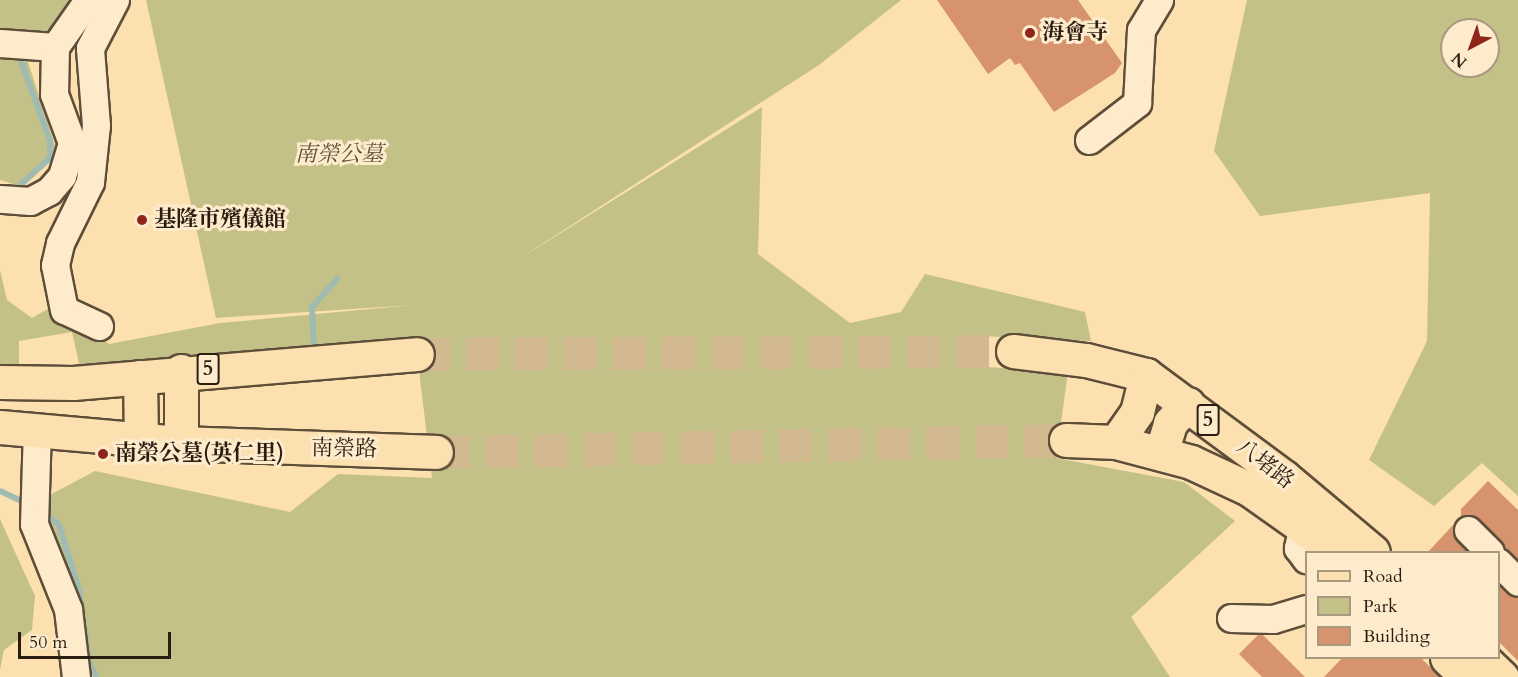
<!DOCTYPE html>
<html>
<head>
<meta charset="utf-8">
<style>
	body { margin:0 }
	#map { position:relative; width:1518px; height:677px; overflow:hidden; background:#fde0b0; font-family:Cardo,"Noto Serif TC",serif }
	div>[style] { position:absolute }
	.green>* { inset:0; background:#c4c188 }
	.stream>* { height:6px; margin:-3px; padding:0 3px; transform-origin:3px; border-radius:3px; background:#a0bcb0 }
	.building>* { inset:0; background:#d6936e }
	.major-tunnel>* { height:33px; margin-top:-16.5px; transform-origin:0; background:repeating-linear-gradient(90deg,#d3b990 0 33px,transparent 0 49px) }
	.roads { filter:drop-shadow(2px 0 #5e4e39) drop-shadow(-2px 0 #5e4e39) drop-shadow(0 2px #5e4e39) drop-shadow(0 -2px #5e4e39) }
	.minor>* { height:27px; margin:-13.5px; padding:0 13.5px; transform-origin:13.5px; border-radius:13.5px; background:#feebcc }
	.major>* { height:33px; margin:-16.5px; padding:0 16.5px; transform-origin:16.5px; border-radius:16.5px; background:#fde0b0 }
	.dots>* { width:16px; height:16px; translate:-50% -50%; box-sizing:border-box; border:3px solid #feebcc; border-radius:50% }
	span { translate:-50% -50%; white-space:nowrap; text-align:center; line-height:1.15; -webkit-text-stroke:6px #feebcc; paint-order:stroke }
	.shield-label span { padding:2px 4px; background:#feebcc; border:2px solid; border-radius:4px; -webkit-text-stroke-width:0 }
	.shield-label { font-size:21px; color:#291d11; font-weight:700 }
	.poi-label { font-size:22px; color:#291d11; font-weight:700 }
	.left { translate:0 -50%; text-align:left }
	.park-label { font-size:22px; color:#584e35; font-style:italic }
	.street-label { font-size:22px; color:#291d11 }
	.legend { position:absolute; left:1305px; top:551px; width:195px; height:108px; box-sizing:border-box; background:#feebcc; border:2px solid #a99981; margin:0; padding:8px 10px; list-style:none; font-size:18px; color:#291d11 }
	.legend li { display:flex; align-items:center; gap:12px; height:30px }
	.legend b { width:30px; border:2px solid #a99981 }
	.north { position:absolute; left:1440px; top:18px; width:60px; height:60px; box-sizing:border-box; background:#feebcc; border:2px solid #a99981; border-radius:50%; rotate:221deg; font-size:16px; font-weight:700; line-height:24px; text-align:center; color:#291d11 }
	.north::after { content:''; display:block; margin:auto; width:21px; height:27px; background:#8f2418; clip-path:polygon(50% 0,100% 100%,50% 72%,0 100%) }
	.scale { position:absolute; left:18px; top:632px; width:153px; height:27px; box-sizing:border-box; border:3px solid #291d11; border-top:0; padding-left:8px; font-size:18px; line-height:21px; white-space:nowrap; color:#291d11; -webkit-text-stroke:4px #feebcc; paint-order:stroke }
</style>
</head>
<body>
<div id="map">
	<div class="green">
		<div style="clip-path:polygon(0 0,69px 0,28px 62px,56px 149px,20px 186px,0 180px)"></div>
		<div style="clip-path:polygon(146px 0,901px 0,819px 65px,516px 261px,762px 107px,758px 254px,850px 323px,901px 312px,925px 274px,1085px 312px,1091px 341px,982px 336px,988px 367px,1068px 372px,1056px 458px,1184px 482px,1235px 521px,1131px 617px,1170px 677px,94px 677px,42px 499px,95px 471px,290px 512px,338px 474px,432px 478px,415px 337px,80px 368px,72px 332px,19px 341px,19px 369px,0 368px,0 270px,7px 300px,32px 318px,53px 306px,109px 344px,220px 323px,413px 305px,216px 318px)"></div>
		<div style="clip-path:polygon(evenodd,1247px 0,1518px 0,1518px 496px,1482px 463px,1434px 506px,1369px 460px,1427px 341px,1430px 193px,1260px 216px,1214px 151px,1247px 0,1452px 30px,1488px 30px,1488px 66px,1452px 66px,1452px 30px)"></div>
		<div style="clip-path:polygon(0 519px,35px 596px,32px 630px,4px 650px,0 670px)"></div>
	</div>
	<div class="stream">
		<div style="left:17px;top:188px;width:45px;rotate:-42.3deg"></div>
		<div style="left:50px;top:158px;width:17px;rotate:-90deg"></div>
		<div style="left:50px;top:141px;width:85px;rotate:-109.9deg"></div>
		<div style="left:314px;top:349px;width:42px;rotate:-92.7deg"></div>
		<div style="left:312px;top:307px;width:38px;rotate:-48deg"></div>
		<div style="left:0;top:491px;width:29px;rotate:25deg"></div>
		<div style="left:42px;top:511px;width:22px;rotate:39deg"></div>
		<div style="left:59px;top:525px;width:68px;rotate:72.9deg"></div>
		<div style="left:79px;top:590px;width:72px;rotate:82deg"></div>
		<div style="left:89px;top:661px;width:17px;rotate:66deg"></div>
	</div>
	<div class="building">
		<div style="clip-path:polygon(937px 0,1078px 0,1122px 63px,1115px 73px,1054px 112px,1020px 63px,1015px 65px,1010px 58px,988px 74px)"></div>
		<div style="clip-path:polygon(1488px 481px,1518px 510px,1518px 560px,1479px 519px,1461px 516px,1461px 509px)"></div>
		<div style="clip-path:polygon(1453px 525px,1453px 535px,1468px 552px,1428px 552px)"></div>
		<div style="clip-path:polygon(1498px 585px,1518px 597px,1518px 661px,1498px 641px)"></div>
		<div style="clip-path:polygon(1259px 634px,1262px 634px,1305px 677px,1262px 677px,1239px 654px)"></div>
		<div style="clip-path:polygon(1343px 657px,1420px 657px,1440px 677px,1324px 677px)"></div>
	</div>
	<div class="major-tunnel">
		<div style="left:417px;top:354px;width:596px;rotate:-0.29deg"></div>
		<div style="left:436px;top:452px;width:630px;rotate:-1.09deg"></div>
	</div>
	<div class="roads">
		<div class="minor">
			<div style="left:0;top:43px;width:55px;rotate:4.2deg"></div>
			<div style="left:55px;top:47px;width:47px;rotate:91.2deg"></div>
			<div style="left:54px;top:94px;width:52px;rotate:69.8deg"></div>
			<div style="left:72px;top:143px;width:34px;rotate:107deg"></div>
			<div style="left:62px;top:176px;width:20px;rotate:131deg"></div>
			<div style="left:49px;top:191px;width:21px;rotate:152deg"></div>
			<div style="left:30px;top:201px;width:30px;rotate:-176deg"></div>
			<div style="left:55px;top:47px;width:57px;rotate:-54.9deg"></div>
			<div style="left:1089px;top:140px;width:61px;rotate:-37.6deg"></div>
			<div style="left:1137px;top:103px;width:73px;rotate:-86.9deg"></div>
			<div style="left:1141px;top:30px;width:35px;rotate:-59deg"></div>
			<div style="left:99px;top:326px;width:38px;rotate:-155deg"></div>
			<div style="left:64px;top:310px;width:46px;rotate:-101.3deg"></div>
			<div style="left:55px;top:265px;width:23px;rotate:-77deg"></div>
			<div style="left:60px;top:243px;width:68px;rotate:-63.8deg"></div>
			<div style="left:90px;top:182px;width:57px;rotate:-84deg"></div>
			<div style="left:96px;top:125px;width:77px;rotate:-94.5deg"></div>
			<div style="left:90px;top:48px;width:54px;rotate:-62.5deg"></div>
			<div style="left:37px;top:428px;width:96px;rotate:91.8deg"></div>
			<div style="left:34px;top:524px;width:92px;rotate:68.2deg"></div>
			<div style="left:68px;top:609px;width:68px;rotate:83.3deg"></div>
			<div style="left:1303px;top:526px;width:23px;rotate:103deg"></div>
			<div style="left:1298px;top:548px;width:14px;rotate:54deg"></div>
			<div style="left:1468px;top:530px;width:31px;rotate:45deg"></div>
			<div style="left:1498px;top:562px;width:28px;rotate:45deg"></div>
			<div style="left:1231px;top:618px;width:42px;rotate:1.4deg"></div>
			<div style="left:1273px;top:619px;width:34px;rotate:-17deg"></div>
		</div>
		<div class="major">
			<div style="left:1013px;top:351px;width:74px;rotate:7deg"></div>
			<div style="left:1086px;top:360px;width:62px;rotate:14deg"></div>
			<div style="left:1146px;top:375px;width:172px;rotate:36.5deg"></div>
			<div style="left:1284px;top:477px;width:116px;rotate:40.1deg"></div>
			<div style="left:181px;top:371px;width:72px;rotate:90deg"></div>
			<div style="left:140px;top:377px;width:63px;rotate:89.1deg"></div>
			<div style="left:0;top:382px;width:73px;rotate:0.8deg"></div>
			<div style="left:73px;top:383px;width:345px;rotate:-4.8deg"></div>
			<div style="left:0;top:427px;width:182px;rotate:5.1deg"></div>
			<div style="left:181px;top:443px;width:255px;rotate:2deg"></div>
			<div style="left:1066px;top:440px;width:50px;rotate:2.3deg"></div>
			<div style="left:1116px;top:442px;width:78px;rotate:14.9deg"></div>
			<div style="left:1191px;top:462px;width:64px;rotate:25deg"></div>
			<div style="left:1249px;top:489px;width:109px;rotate:35.3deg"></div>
			<div style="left:1116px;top:442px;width:37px;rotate:-55deg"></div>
			<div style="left:1137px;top:412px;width:38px;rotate:-76deg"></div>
			<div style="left:1162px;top:450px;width:28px;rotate:-73deg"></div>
			<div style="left:1170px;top:423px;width:26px;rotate:-47deg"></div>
			<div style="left:1447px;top:658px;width:28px;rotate:44deg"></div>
			<div style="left:1482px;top:658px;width:28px;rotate:44deg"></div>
		</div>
	</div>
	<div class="dots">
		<div style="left:1030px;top:33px;background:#8f2418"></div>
		<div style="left:142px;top:220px;background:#8f2418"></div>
		<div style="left:103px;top:454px;background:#8f2418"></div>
	</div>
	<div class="shield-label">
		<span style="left:208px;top:369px">5</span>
		<span style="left:1208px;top:420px">5</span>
	</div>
	<div class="poi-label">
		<span class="left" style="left:1042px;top:33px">海會寺</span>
		<span class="left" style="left:154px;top:220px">基隆市殯儀館</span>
		<span class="left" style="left:115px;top:454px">南榮公墓(英仁里)</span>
	</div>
	<div class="park-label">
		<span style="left:339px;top:155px">南榮公墓</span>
	</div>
	<div class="street-label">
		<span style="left:344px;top:449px;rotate:1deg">南榮路</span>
		<span style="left:1265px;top:464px;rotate:38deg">八堵路</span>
	</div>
	<ul class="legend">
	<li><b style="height:8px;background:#fde0b0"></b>Road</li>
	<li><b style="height:16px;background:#c4c188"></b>Park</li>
	<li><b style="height:16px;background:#d6936e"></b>Building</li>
	</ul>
	<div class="north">N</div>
	<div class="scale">50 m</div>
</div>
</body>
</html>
